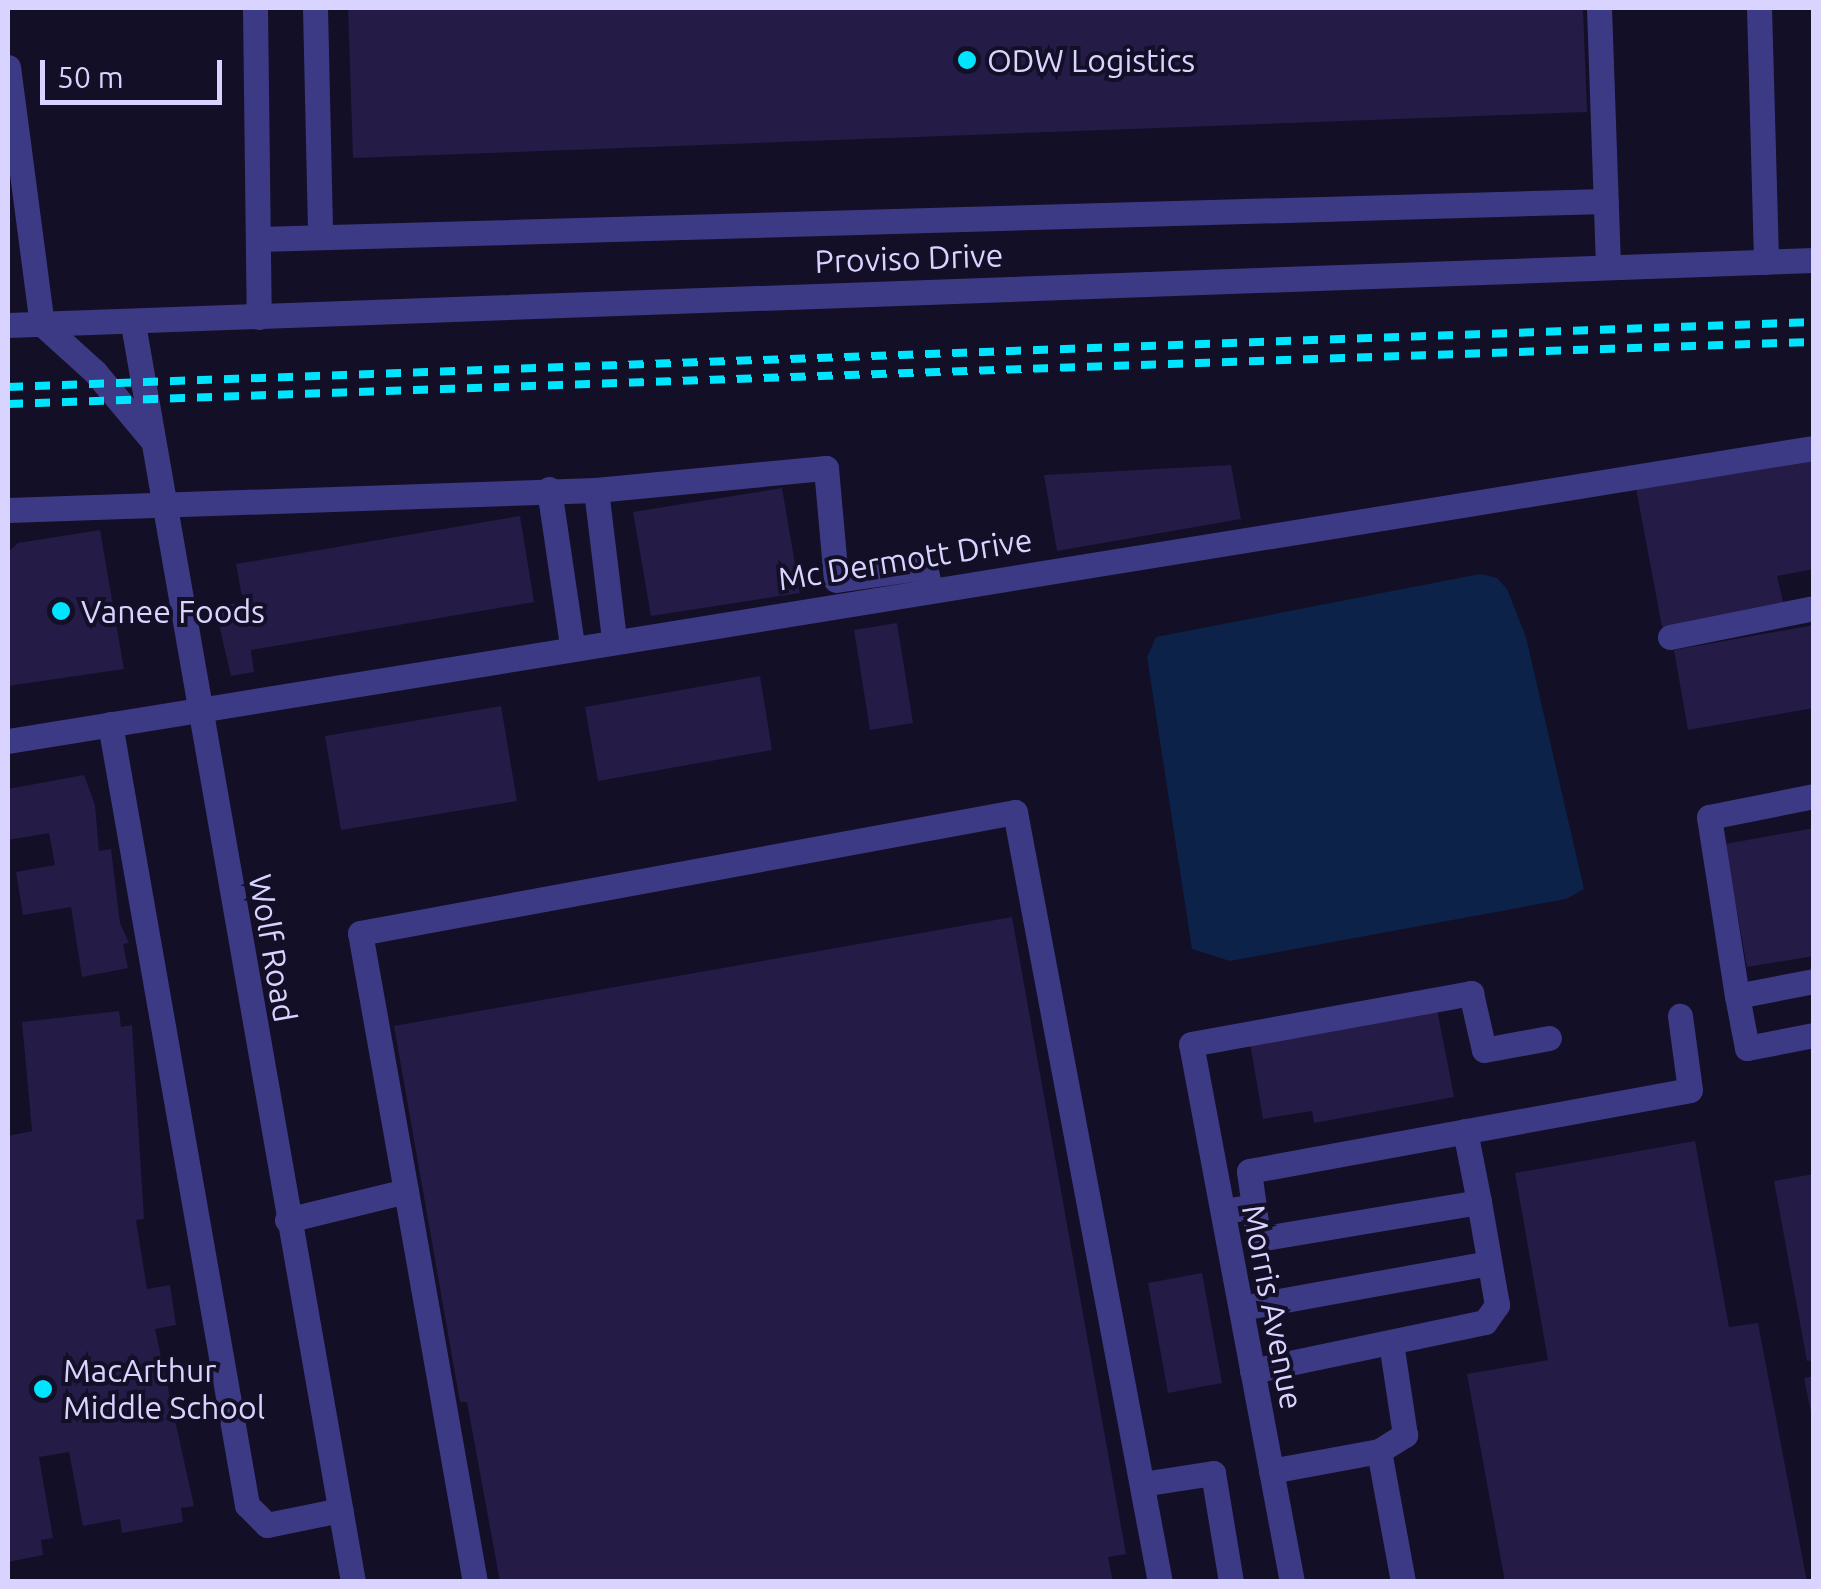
<!DOCTYPE html>
<html>
<head>
<meta charset="utf-8">
<style>
	body { margin:0 }
	#map { position:relative; width:1821px; height:1589px; overflow:hidden; background:#130f26; font-family:Ubuntu,sans-serif }
	div>[style] { position:absolute }
	.water>* { inset:0; background:#0c2248 }
	.building>* { inset:0; background:#241b47 }
	.minor>* { height:25px; margin:-12.5px; padding:0 12.5px; transform-origin:12.5px; border-radius:12.5px; background:#3d3a85 }
	.rail>* { height:8px; margin-top:-4px; transform-origin:0; background:repeating-linear-gradient(90deg,#00e5ff 0 15px,transparent 0 27px) }
	.dots>* { width:28px; height:28px; translate:-50% -50%; box-sizing:border-box; border:5px solid #130f26; border-radius:50% }
	span { translate:-50% -50%; white-space:nowrap; text-align:center; line-height:1.15; -webkit-text-stroke:8px #130f26; paint-order:stroke }
	.poi-label { font-size:32px; color:#d9d4ff }
	.left { translate:0 -50%; text-align:left }
	.street-label { font-size:32px; color:#d9d4ff }
	.frame { position:absolute; inset:0; border:10px solid #d9d4ff; pointer-events:none }
	.scale { position:absolute; left:40px; top:60px; width:182px; height:45px; box-sizing:border-box; border:5px solid #d9d4ff; border-top:0; padding-left:12px; font-size:30px; line-height:35px; white-space:nowrap; color:#d9d4ff; -webkit-text-stroke:8px #130f26; paint-order:stroke }
</style>
</head>
<body>
<div id="map">
	<div class="water">
		<div style="clip-path:polygon(1480px 574px,1497px 578px,1507px 589px,1526px 637px,1584px 889px,1566px 899px,1230px 961px,1192px 949px,1147px 657px,1156px 637px)"></div>
	</div>
	<div class="building">
		<div style="clip-path:polygon(348px 8px,1583px 8px,1587px 112px,353px 158px)"></div>
		<div style="clip-path:polygon(1814px 456px,1814px 569px,1777px 576px,1784px 606px,1662px 627px,1636px 488px)"></div>
		<div style="clip-path:polygon(1231px 465px,1241px 519px,1057px 551px,1044px 475px)"></div>
		<div style="clip-path:polygon(782px 488px,800px 593px,651px 616px,633px 512px)"></div>
		<div style="clip-path:polygon(520px 516px,534px 602px,251px 650px,254px 672px,231px 676px,215px 607px,243px 602px,236px 564px)"></div>
		<div style="clip-path:polygon(100px 530px,124px 669px,8px 686px,8px 552px,18px 543px)"></div>
		<div style="clip-path:polygon(897px 623px,913px 723px,870px 730px,854px 630px)"></div>
		<div style="clip-path:polygon(1814px 625px,1814px 708px,1688px 730px,1674px 650px)"></div>
		<div style="clip-path:polygon(760px 676px,772px 750px,598px 781px,585px 707px)"></div>
		<div style="clip-path:polygon(501px 706px,517px 801px,341px 830px,325px 736px)"></div>
		<div style="clip-path:polygon(84px 775px,95px 805px,99px 851px,111px 849px,120px 923px,129px 943px,123px 944px,128px 968px,82px 977px,71px 907px,23px 915px,16px 872px,55px 865px,49px 833px,8px 840px,8px 789px)"></div>
		<div style="clip-path:polygon(1814px 828px,1814px 956px,1747px 967px,1725px 844px)"></div>
		<div style="clip-path:polygon(1012px 917px,1126px 1554px,1108px 1557px,1113px 1582px,500px 1582px,467px 1402px,460px 1402px,394px 1026px)"></div>
		<div style="clip-path:polygon(1437px 1009px,1454px 1097px,1314px 1123px,1312px 1111px,1263px 1119px,1250px 1043px)"></div>
		<div style="clip-path:polygon(119px 1011px,121px 1027px,132px 1025px,144px 1219px,136px 1220px,147px 1289px,170px 1285px,176px 1325px,155px 1329px,194px 1506px,181px 1508px,183px 1522px,122px 1533px,120px 1519px,83px 1526px,69px 1452px,39px 1457px,53px 1538px,41px 1540px,43px 1555px,8px 1562px,8px 1136px,32px 1131px,22px 1022px)"></div>
		<div style="clip-path:polygon(1695px 1141px,1729px 1327px,1758px 1323px,1807px 1582px,1505px 1582px,1467px 1374px,1548px 1360px,1515px 1173px)"></div>
		<div style="clip-path:polygon(1814px 1174px,1814px 1360px,1807px 1361px,1774px 1181px)"></div>
		<div style="clip-path:polygon(1202px 1273px,1222px 1383px,1168px 1393px,1148px 1283px)"></div>
		<div style="clip-path:polygon(1814px 1376px,1814px 1417px,1812px 1417px,1804px 1378px)"></div>
	</div>
	<div class="minor">
		<div style="left:255px;top:8px;width:309px;rotate:89.3deg"></div>
		<div style="left:315px;top:8px;width:229px;rotate:88.7deg"></div>
		<div style="left:1599px;top:8px;width:258px;rotate:88deg"></div>
		<div style="left:1759px;top:8px;width:254px;rotate:88.4deg"></div>
		<div style="left:8px;top:67px;width:259px;rotate:82.5deg"></div>
		<div style="left:42px;top:324px;width:72px;rotate:42.2deg"></div>
		<div style="left:95px;top:372px;width:90px;rotate:50deg"></div>
		<div style="left:258px;top:239px;width:1348px;rotate:-1.62deg"></div>
		<div style="left:133px;top:324px;width:1277px;rotate:80.08deg"></div>
		<div style="left:8px;top:325px;width:1807px;rotate:-2.06deg"></div>
		<div style="left:549px;top:489px;width:157px;rotate:81.6deg"></div>
		<div style="left:596px;top:490px;width:149px;rotate:83.1deg"></div>
		<div style="left:8px;top:510px;width:588px;rotate:-1.95deg"></div>
		<div style="left:596px;top:490px;width:231px;rotate:-5.5deg"></div>
		<div style="left:826px;top:468px;width:112px;rotate:84.9deg"></div>
		<div style="left:836px;top:580px;width:90px;rotate:-8.3deg"></div>
		<div style="left:925px;top:567px;width:23px;rotate:77deg"></div>
		<div style="left:1670px;top:637px;width:147px;rotate:-11.4deg"></div>
		<div style="left:110px;top:724px;width:793px;rotate:80.05deg"></div>
		<div style="left:247px;top:1505px;width:28px;rotate:45deg"></div>
		<div style="left:267px;top:1525px;width:75px;rotate:-11.6deg"></div>
		<div style="left:8px;top:741px;width:1830px;rotate:-9.22deg"></div>
		<div style="left:1814px;top:981px;width:78px;rotate:169deg"></div>
		<div style="left:1737px;top:996px;width:53px;rotate:79.1deg"></div>
		<div style="left:1747px;top:1048px;width:68px;rotate:-11deg"></div>
		<div style="left:1737px;top:996px;width:181px;rotate:-98.9deg"></div>
		<div style="left:1709px;top:817px;width:107px;rotate:-11.3deg"></div>
		<div style="left:1465px;top:1131px;width:72px;rotate:78.8deg"></div>
		<div style="left:406px;top:1191px;width:262px;rotate:-100.1deg"></div>
		<div style="left:360px;top:933px;width:666px;rotate:-10.47deg"></div>
		<div style="left:1015px;top:812px;width:784px;rotate:79.34deg"></div>
		<div style="left:1237px;top:1209px;width:17px;rotate:-7deg"></div>
		<div style="left:1254px;top:1207px;width:36px;rotate:-98deg"></div>
		<div style="left:1249px;top:1171px;width:448px;rotate:-10.4deg"></div>
		<div style="left:1690px;top:1090px;width:75px;rotate:-97.7deg"></div>
		<div style="left:287px;top:1220px;width:122px;rotate:-13.7deg"></div>
		<div style="left:406px;top:1191px;width:397px;rotate:80deg"></div>
		<div style="left:1241px;top:1308px;width:252px;rotate:-10.3deg"></div>
		<div style="left:1252px;top:1371px;width:238px;rotate:-11.9deg"></div>
		<div style="left:1485px;top:1322px;width:21px;rotate:-55deg"></div>
		<div style="left:1497px;top:1305px;width:105px;rotate:-99.9deg"></div>
		<div style="left:1479px;top:1202px;width:224px;rotate:170.5deg"></div>
		<div style="left:1258px;top:1239px;width:32px;rotate:-97deg"></div>
		<div style="left:1379px;top:1451px;width:31px;rotate:-32deg"></div>
		<div style="left:1405px;top:1435px;width:94px;rotate:-98.6deg"></div>
		<div style="left:1271px;top:1471px;width:110px;rotate:-10.5deg"></div>
		<div style="left:1379px;top:1451px;width:133px;rotate:79.6deg"></div>
		<div style="left:1142px;top:1484px;width:72px;rotate:-8.8deg"></div>
		<div style="left:1213px;top:1473px;width:110px;rotate:80.6deg"></div>
		<div style="left:1292px;top:1582px;width:547px;rotate:-100.63deg"></div>
		<div style="left:1191px;top:1044px;width:285px;rotate:-10.3deg"></div>
		<div style="left:1471px;top:993px;width:58px;rotate:77.2deg"></div>
		<div style="left:1484px;top:1050px;width:66px;rotate:-10.5deg"></div>
	</div>
	<div class="rail">
		<div style="left:8px;top:387px;width:1807px;rotate:-2.06deg"></div>
		<div style="left:8px;top:404px;width:1807px;rotate:-1.97deg"></div>
	</div>
	<div class="dots">
		<div style="left:967px;top:60px;background:#00e5ff"></div>
		<div style="left:61px;top:611px;background:#00e5ff"></div>
		<div style="left:43px;top:1389px;background:#00e5ff"></div>
	</div>
	<div class="poi-label">
		<span class="left" style="left:987px;top:60px">ODW Logistics</span>
		<span class="left" style="left:81px;top:611px">Vanee Foods</span>
		<span class="left" style="left:63px;top:1389px">MacArthur<br>Middle School</span>
	</div>
	<div class="street-label">
		<span style="left:909px;top:258px;rotate:-2deg">Proviso Drive</span>
		<span style="left:905px;top:559px;rotate:-9deg">Mc Dermott Drive</span>
		<span style="left:273px;top:948px;rotate:80deg">Wolf Road</span>
		<span style="left:1273px;top:1307px;rotate:79deg">Morris Avenue</span>
	</div>
	<div class="frame"></div>
	<div class="scale">50 m</div>
</div>
</body>
</html>
